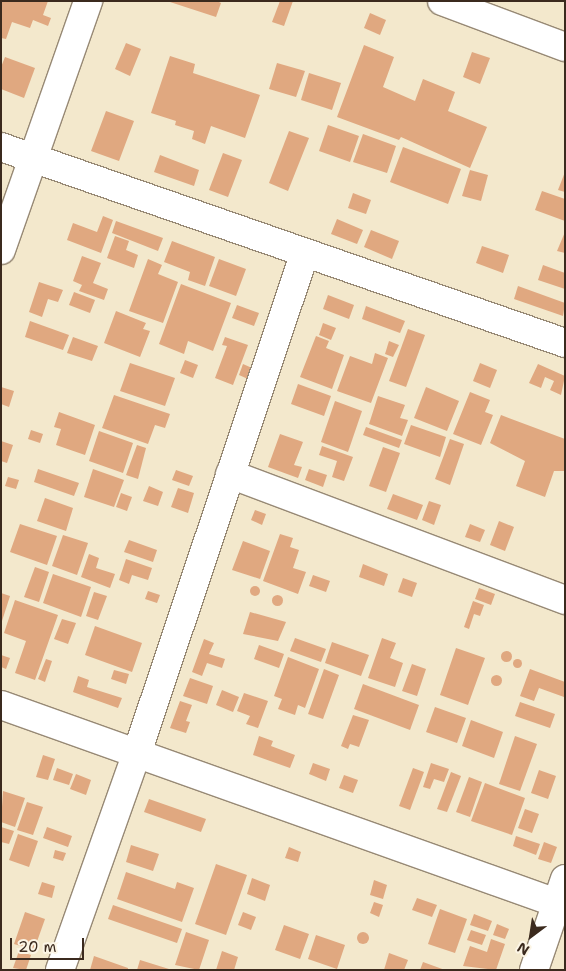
<!DOCTYPE html>
<html>
<head>
<meta charset="utf-8">
<style>
	body { margin:0 }
	#map { position:relative; width:566px; height:971px; overflow:hidden; background:#f3e8cc; font-family:"Shantell Sans",sans-serif }
	div>[style] { position:absolute }
	.building>* { inset:0; background:#e0a880 }
	.round { border-radius:50% }
	.roads { filter:drop-shadow(1px 0 #978975) drop-shadow(-1px 0 #978975) drop-shadow(0 1px #978975) drop-shadow(0 -1px #978975) }
	.minor>* { height:28px; margin:-14px; padding:0 14px; transform-origin:14px; border-radius:14px; background:#fff }
	span { translate:-50% -50%; white-space:nowrap; text-align:center; line-height:1.15; -webkit-text-stroke:4.5px #fcf5e5; paint-order:stroke }
	.frame { position:absolute; inset:0; border:2px solid #3b2a1e; pointer-events:none }
	.north { position:absolute; left:506px; top:911px; width:50px; height:50px; -webkit-text-stroke:4px #fcf5e5; paint-order:stroke; rotate:211deg; font-size:14px; font-weight:700; line-height:20px; text-align:center; color:#3b2a1e }
	.north::after { content:''; display:block; margin:auto; width:18px; height:22px; background:#3b2a1e; clip-path:polygon(50% 0,100% 100%,50% 72%,0 100%) }
	.scale { position:absolute; left:10px; top:938px; width:74px; height:22px; box-sizing:border-box; border:2px solid #3b2a1e; border-top:0; padding-left:6px; font-size:15px; line-height:18px; white-space:nowrap; color:#3b2a1e; -webkit-text-stroke:4px #fcf5e5; paint-order:stroke }
</style>
</head>
<body>
<div id="map">
	<div class="building">
		<div style="clip-path:polygon(1px 1px,48px 1px,43px 15px,51px 18px,48px 26px,33px 20px,30px 28px,12px 22px,6px 39px,1px 38px)"></div>
		<div style="clip-path:polygon(217px 1px,221px 3px,216px 17px,170px 2px)"></div>
		<div style="clip-path:polygon(280px 1px,293px 1px,284px 26px,272px 22px)"></div>
		<div style="clip-path:polygon(370px 13px,386px 20px,380px 35px,364px 28px)"></div>
		<div style="clip-path:polygon(126px 43px,141px 49px,130px 76px,115px 69px)"></div>
		<div style="clip-path:polygon(364px 45px,394px 57px,383px 87px,415px 101px,423px 79px,455px 92px,448px 111px,487px 127px,470px 168px,401px 137px,399px 140px,337px 117px)"></div>
		<div style="clip-path:polygon(472px 52px,490px 58px,480px 84px,463px 77px)"></div>
		<div style="clip-path:polygon(170px 56px,195px 64px,193px 73px,260px 95px,245px 138px,211px 126px,205px 144px,192px 139px,194px 131px,175px 125px,176px 121px,151px 113px)"></div>
		<div style="clip-path:polygon(5px 57px,35px 68px,24px 98px,1px 89px,1px 67px)"></div>
		<div style="clip-path:polygon(277px 63px,305px 71px,296px 97px,269px 89px)"></div>
		<div style="clip-path:polygon(309px 73px,341px 83px,332px 110px,301px 100px)"></div>
		<div style="clip-path:polygon(106px 111px,134px 121px,119px 161px,91px 151px)"></div>
		<div style="clip-path:polygon(328px 125px,359px 136px,350px 162px,319px 151px)"></div>
		<div style="clip-path:polygon(289px 131px,309px 138px,288px 191px,269px 183px)"></div>
		<div style="clip-path:polygon(363px 134px,396px 146px,387px 173px,353px 162px)"></div>
		<div style="clip-path:polygon(403px 147px,461px 169px,448px 204px,390px 182px)"></div>
		<div style="clip-path:polygon(223px 153px,242px 160px,228px 197px,209px 190px)"></div>
		<div style="clip-path:polygon(160px 155px,199px 170px,194px 186px,154px 172px)"></div>
		<div style="clip-path:polygon(470px 170px,488px 175px,481px 201px,462px 196px)"></div>
		<div style="clip-path:polygon(565px 172px,565px 192px,558px 190px)"></div>
		<div style="clip-path:polygon(542px 191px,565px 199px,565px 221px,535px 210px)"></div>
		<div style="clip-path:polygon(353px 193px,371px 200px,366px 214px,348px 208px)"></div>
		<div style="clip-path:polygon(103px 216px,113px 220px,101px 253px,67px 240px,73px 223px,97px 232px)"></div>
		<div style="clip-path:polygon(337px 219px,363px 230px,357px 244px,331px 234px)"></div>
		<div style="clip-path:polygon(116px 221px,163px 238px,158px 251px,112px 233px)"></div>
		<div style="clip-path:polygon(371px 230px,399px 241px,392px 259px,364px 247px)"></div>
		<div style="clip-path:polygon(565px 232px,565px 253px,557px 251px)"></div>
		<div style="clip-path:polygon(115px 236px,129px 241px,126px 250px,138px 255px,134px 268px,107px 258px)"></div>
		<div style="clip-path:polygon(172px 241px,215px 257px,205px 286px,188px 280px,190px 272px,164px 262px)"></div>
		<div style="clip-path:polygon(482px 246px,509px 255px,503px 273px,476px 263px)"></div>
		<div style="clip-path:polygon(82px 256px,101px 263px,93px 283px,108px 289px,104px 300px,79px 291px,82px 285px,73px 281px)"></div>
		<div style="clip-path:polygon(148px 259px,162px 265px,158px 274px,178px 282px,163px 323px,129px 311px)"></div>
		<div style="clip-path:polygon(219px 259px,246px 269px,236px 296px,209px 286px)"></div>
		<div style="clip-path:polygon(543px 265px,565px 273px,565px 289px,538px 280px)"></div>
		<div style="clip-path:polygon(39px 282px,63px 290px,58px 302px,48px 299px,42px 317px,29px 312px)"></div>
		<div style="clip-path:polygon(181px 284px,231px 303px,213px 351px,188px 341px,184px 354px,159px 344px)"></div>
		<div style="clip-path:polygon(518px 286px,565px 303px,563px 316px,514px 299px)"></div>
		<div style="clip-path:polygon(74px 292px,95px 300px,90px 313px,69px 305px)"></div>
		<div style="clip-path:polygon(328px 295px,354px 305px,349px 319px,323px 309px)"></div>
		<div style="clip-path:polygon(237px 305px,259px 313px,254px 326px,232px 318px)"></div>
		<div style="clip-path:polygon(366px 306px,405px 321px,400px 333px,362px 319px)"></div>
		<div style="clip-path:polygon(116px 311px,146px 323px,143px 329px,150px 331px,140px 357px,104px 343px)"></div>
		<div style="clip-path:polygon(30px 321px,69px 335px,63px 350px,25px 337px)"></div>
		<div style="clip-path:polygon(323px 323px,336px 328px,331px 340px,319px 335px)"></div>
		<div style="clip-path:polygon(408px 329px,425px 335px,406px 387px,389px 381px)"></div>
		<div style="clip-path:polygon(316px 336px,329px 341px,326px 348px,344px 355px,332px 389px,300px 377px)"></div>
		<div style="clip-path:polygon(73px 337px,98px 346px,92px 361px,67px 353px)"></div>
		<div style="clip-path:polygon(225px 337px,248px 345px,233px 385px,215px 378px,227px 346px,222px 345px)"></div>
		<div style="clip-path:polygon(389px 341px,399px 345px,393px 357px,385px 354px)"></div>
		<div style="clip-path:polygon(375px 353px,388px 358px,371px 403px,337px 391px,350px 356px,372px 364px)"></div>
		<div style="clip-path:polygon(185px 360px,198px 365px,193px 378px,180px 373px)"></div>
		<div style="clip-path:polygon(130px 363px,175px 378px,165px 406px,120px 391px)"></div>
		<div style="clip-path:polygon(480px 363px,497px 370px,490px 388px,473px 381px)"></div>
		<div style="clip-path:polygon(243px 364px,252px 368px,248px 379px,239px 375px)"></div>
		<div style="clip-path:polygon(538px 364px,565px 376px,561px 395px,550px 390px,554px 381px,545px 377px,541px 388px,529px 383px)"></div>
		<div style="clip-path:polygon(298px 384px,331px 396px,324px 416px,291px 404px)"></div>
		<div style="clip-path:polygon(1px 387px,14px 391px,9px 407px,1px 404px)"></div>
		<div style="clip-path:polygon(426px 387px,459px 401px,447px 431px,414px 418px)"></div>
		<div style="clip-path:polygon(470px 392px,490px 400px,485px 412px,493px 415px,481px 445px,453px 434px)"></div>
		<div style="clip-path:polygon(114px 395px,170px 414px,165px 428px,155px 425px,148px 444px,102px 428px)"></div>
		<div style="clip-path:polygon(378px 396px,405px 405px,400px 418px,408px 420px,402px 436px,369px 424px)"></div>
		<div style="clip-path:polygon(335px 401px,362px 411px,348px 452px,321px 442px)"></div>
		<div style="clip-path:polygon(59px 412px,95px 425px,85px 455px,56px 445px,61px 429px,54px 427px)"></div>
		<div style="clip-path:polygon(501px 415px,565px 439px,565px 471px,554px 471px,545px 497px,516px 486px,525px 461px,490px 443px)"></div>
		<div style="clip-path:polygon(411px 425px,446px 437px,440px 457px,404px 444px)"></div>
		<div style="clip-path:polygon(366px 427px,402px 440px,399px 448px,363px 435px)"></div>
		<div style="clip-path:polygon(31px 430px,43px 434px,40px 443px,28px 439px)"></div>
		<div style="clip-path:polygon(99px 431px,133px 443px,123px 473px,89px 461px)"></div>
		<div style="clip-path:polygon(280px 434px,303px 442px,294px 465px,302px 467px,298px 478px,268px 467px)"></div>
		<div style="clip-path:polygon(450px 439px,464px 444px,450px 485px,435px 479px)"></div>
		<div style="clip-path:polygon(1px 441px,13px 445px,7px 463px,1px 461px)"></div>
		<div style="clip-path:polygon(137px 445px,146px 448px,138px 479px,126px 475px)"></div>
		<div style="clip-path:polygon(322px 446px,353px 457px,344px 481px,332px 477px,337px 461px,319px 455px)"></div>
		<div style="clip-path:polygon(383px 447px,400px 453px,386px 492px,369px 486px)"></div>
		<div style="clip-path:polygon(38px 469px,79px 483px,74px 496px,34px 482px)"></div>
		<div style="clip-path:polygon(93px 469px,124px 480px,114px 507px,84px 497px)"></div>
		<div style="clip-path:polygon(309px 469px,327px 475px,323px 487px,305px 480px)"></div>
		<div style="clip-path:polygon(176px 470px,193px 476px,189px 486px,172px 480px)"></div>
		<div style="clip-path:polygon(8px 477px,19px 480px,16px 489px,5px 486px)"></div>
		<div style="clip-path:polygon(149px 486px,163px 492px,158px 506px,143px 501px)"></div>
		<div style="clip-path:polygon(178px 488px,194px 493px,188px 513px,171px 507px)"></div>
		<div style="clip-path:polygon(121px 493px,132px 497px,127px 511px,116px 507px)"></div>
		<div style="clip-path:polygon(393px 494px,423px 505px,417px 520px,387px 509px)"></div>
		<div style="clip-path:polygon(45px 498px,73px 508px,66px 531px,37px 521px)"></div>
		<div style="clip-path:polygon(429px 501px,441px 505px,434px 525px,422px 520px)"></div>
		<div style="clip-path:polygon(255px 510px,266px 514px,262px 525px,251px 520px)"></div>
		<div style="clip-path:polygon(499px 521px,514px 527px,505px 551px,490px 545px)"></div>
		<div style="clip-path:polygon(20px 524px,57px 536px,47px 565px,10px 552px)"></div>
		<div style="clip-path:polygon(470px 524px,485px 530px,480px 542px,465px 537px)"></div>
		<div style="clip-path:polygon(280px 534px,293px 538px,290px 547px,299px 550px,293px 568px,306px 572px,298px 594px,263px 581px)"></div>
		<div style="clip-path:polygon(63px 535px,88px 543px,77px 575px,52px 566px)"></div>
		<div style="clip-path:polygon(129px 540px,157px 550px,153px 562px,124px 552px)"></div>
		<div style="clip-path:polygon(243px 541px,270px 551px,260px 579px,232px 570px)"></div>
		<div style="clip-path:polygon(89px 554px,99px 558px,96px 568px,115px 574px,110px 588px,81px 577px)"></div>
		<div style="clip-path:polygon(126px 559px,152px 568px,148px 580px,132px 575px,129px 584px,119px 580px)"></div>
		<div style="clip-path:polygon(363px 564px,388px 574px,384px 586px,359px 577px)"></div>
		<div style="clip-path:polygon(35px 567px,49px 572px,39px 602px,24px 597px)"></div>
		<div style="clip-path:polygon(53px 574px,91px 587px,81px 617px,43px 603px)"></div>
		<div style="clip-path:polygon(313px 575px,330px 581px,326px 592px,309px 586px)"></div>
		<div style="clip-path:polygon(403px 578px,417px 583px,412px 597px,398px 592px)"></div>
		<div class="round" style="left:250px;top:586px;width:10px;height:10px"></div>
		<div style="clip-path:polygon(479px 588px,495px 594px,491px 605px,475px 599px)"></div>
		<div style="clip-path:polygon(148px 591px,160px 595px,157px 603px,145px 599px)"></div>
		<div style="clip-path:polygon(94px 592px,107px 596px,98px 620px,86px 616px)"></div>
		<div style="clip-path:polygon(1px 593px,10px 596px,2px 621px,1px 621px)"></div>
		<div class="round" style="left:271.5px;top:594.5px;width:11px;height:11px"></div>
		<div style="clip-path:polygon(15px 600px,58px 615px,35px 680px,15px 673px,26px 641px,4px 633px)"></div>
		<div style="clip-path:polygon(473px 601px,484px 605px,480px 616px,474px 614px,469px 629px,464px 627px)"></div>
		<div style="clip-path:polygon(250px 612px,286px 622px,278px 641px,243px 634px)"></div>
		<div style="clip-path:polygon(62px 619px,76px 623px,68px 644px,54px 639px)"></div>
		<div style="clip-path:polygon(95px 626px,142px 643px,132px 672px,85px 655px)"></div>
		<div style="clip-path:polygon(295px 638px,326px 649px,321px 662px,290px 651px)"></div>
		<div style="clip-path:polygon(382px 638px,396px 643px,390px 658px,403px 663px,395px 687px,368px 678px)"></div>
		<div style="clip-path:polygon(204px 639px,214px 643px,209px 654px,225px 659px,222px 668px,207px 663px,202px 676px,192px 672px)"></div>
		<div style="clip-path:polygon(332px 642px,369px 655px,361px 676px,325px 663px)"></div>
		<div style="clip-path:polygon(259px 645px,284px 654px,279px 668px,254px 659px)"></div>
		<div style="clip-path:polygon(456px 648px,485px 658px,468px 705px,440px 695px)"></div>
		<div class="round" style="left:500.5px;top:650.5px;width:11px;height:11px"></div>
		<div style="clip-path:polygon(1px 655px,10px 658px,6px 669px,1px 667px)"></div>
		<div style="clip-path:polygon(288px 657px,319px 669px,305px 708px,298px 705px,295px 715px,278px 709px,282px 699px,274px 696px)"></div>
		<div class="round" style="left:512.5px;top:658.5px;width:9px;height:9px"></div>
		<div style="clip-path:polygon(46px 659px,52px 661px,45px 682px,38px 679px)"></div>
		<div style="clip-path:polygon(412px 664px,426px 669px,417px 696px,402px 691px)"></div>
		<div style="clip-path:polygon(324px 669px,339px 675px,323px 719px,308px 714px)"></div>
		<div style="clip-path:polygon(530px 669px,565px 682px,564px 697px,539px 688px,534px 701px,520px 696px)"></div>
		<div style="clip-path:polygon(114px 670px,129px 674px,126px 684px,111px 679px)"></div>
		<div class="round" style="left:490.5px;top:674.5px;width:11px;height:11px"></div>
		<div style="clip-path:polygon(78px 676px,89px 680px,87px 687px,122px 698px,118px 708px,73px 692px)"></div>
		<div style="clip-path:polygon(190px 678px,213px 686px,207px 704px,183px 696px)"></div>
		<div style="clip-path:polygon(363px 684px,419px 705px,410px 730px,354px 709px)"></div>
		<div style="clip-path:polygon(222px 690px,239px 697px,233px 712px,216px 705px)"></div>
		<div style="clip-path:polygon(244px 693px,268px 701px,258px 728px,246px 724px,250px 716px,237px 711px)"></div>
		<div style="clip-path:polygon(180px 701px,192px 705px,186px 721px,190px 722px,186px 733px,170px 728px)"></div>
		<div style="clip-path:polygon(520px 702px,555px 714px,550px 728px,515px 716px)"></div>
		<div style="clip-path:polygon(435px 707px,466px 718px,457px 743px,426px 732px)"></div>
		<div style="clip-path:polygon(353px 715px,369px 720px,359px 747px,350px 744px,348px 749px,341px 746px)"></div>
		<div style="clip-path:polygon(471px 720px,503px 732px,494px 758px,462px 746px)"></div>
		<div style="clip-path:polygon(259px 736px,273px 741px,271px 746px,295px 755px,290px 768px,253px 755px)"></div>
		<div style="clip-path:polygon(515px 736px,537px 744px,520px 791px,499px 784px)"></div>
		<div style="clip-path:polygon(43px 755px,55px 759px,48px 780px,36px 777px)"></div>
		<div style="clip-path:polygon(313px 763px,330px 769px,326px 781px,309px 774px)"></div>
		<div style="clip-path:polygon(431px 763px,449px 769px,444px 782px,434px 779px,430px 789px,423px 787px)"></div>
		<div style="clip-path:polygon(57px 768px,73px 774px,69px 785px,53px 780px)"></div>
		<div style="clip-path:polygon(413px 768px,424px 772px,410px 810px,399px 806px)"></div>
		<div style="clip-path:polygon(539px 770px,556px 776px,548px 799px,531px 793px)"></div>
		<div style="clip-path:polygon(451px 772px,461px 776px,447px 812px,437px 809px)"></div>
		<div style="clip-path:polygon(76px 774px,91px 780px,86px 795px,70px 789px)"></div>
		<div style="clip-path:polygon(344px 775px,358px 780px,353px 793px,339px 788px)"></div>
		<div style="clip-path:polygon(469px 777px,482px 782px,470px 817px,456px 812px)"></div>
		<div style="clip-path:polygon(485px 783px,525px 798px,512px 835px,471px 821px)"></div>
		<div style="clip-path:polygon(3px 791px,25px 798px,15px 827px,1px 822px)"></div>
		<div style="clip-path:polygon(149px 799px,206px 819px,201px 832px,144px 812px)"></div>
		<div style="clip-path:polygon(27px 802px,43px 807px,33px 835px,17px 830px)"></div>
		<div style="clip-path:polygon(525px 809px,539px 814px,532px 833px,518px 828px)"></div>
		<div style="clip-path:polygon(1px 827px,14px 831px,9px 844px,1px 842px)"></div>
		<div style="clip-path:polygon(47px 827px,72px 836px,68px 847px,43px 838px)"></div>
		<div style="clip-path:polygon(18px 834px,38px 841px,29px 867px,9px 860px)"></div>
		<div style="clip-path:polygon(516px 836px,540px 844px,536px 855px,513px 846px)"></div>
		<div style="clip-path:polygon(544px 842px,557px 847px,551px 863px,538px 859px)"></div>
		<div style="clip-path:polygon(131px 845px,159px 854px,153px 871px,126px 862px)"></div>
		<div style="clip-path:polygon(289px 847px,301px 852px,298px 862px,285px 858px)"></div>
		<div style="clip-path:polygon(55px 850px,66px 853px,63px 861px,53px 858px)"></div>
		<div style="clip-path:polygon(216px 864px,247px 875px,226px 935px,195px 924px)"></div>
		<div style="clip-path:polygon(126px 872px,175px 889px,177px 882px,194px 888px,182px 922px,117px 899px)"></div>
		<div style="clip-path:polygon(252px 878px,270px 885px,265px 901px,247px 894px)"></div>
		<div style="clip-path:polygon(374px 880px,387px 885px,383px 899px,370px 895px)"></div>
		<div style="clip-path:polygon(42px 882px,55px 886px,52px 898px,38px 894px)"></div>
		<div style="clip-path:polygon(417px 898px,437px 905px,432px 917px,412px 910px)"></div>
		<div style="clip-path:polygon(374px 902px,383px 905px,379px 917px,370px 913px)"></div>
		<div style="clip-path:polygon(113px 905px,182px 929px,177px 943px,108px 919px)"></div>
		<div style="clip-path:polygon(440px 909px,467px 919px,455px 953px,428px 944px)"></div>
		<div style="clip-path:polygon(25px 912px,45px 919px,34px 950px,14px 944px)"></div>
		<div style="clip-path:polygon(243px 912px,256px 917px,251px 930px,238px 925px)"></div>
		<div style="clip-path:polygon(474px 914px,492px 921px,488px 931px,470px 925px)"></div>
		<div style="clip-path:polygon(497px 924px,509px 929px,505px 939px,493px 935px)"></div>
		<div style="clip-path:polygon(284px 925px,309px 934px,300px 959px,275px 950px)"></div>
		<div style="clip-path:polygon(471px 930px,486px 935px,482px 945px,467px 940px)"></div>
		<div style="clip-path:polygon(186px 932px,209px 940px,199px 970px,175px 965px)"></div>
		<div class="round" style="left:357px;top:932px;width:12px;height:12px"></div>
		<div style="clip-path:polygon(316px 935px,345px 945px,337px 969px,308px 959px)"></div>
		<div style="clip-path:polygon(491px 939px,505px 944px,496px 970px,463px 966px,470px 946px,487px 952px)"></div>
		<div style="clip-path:polygon(19px 951px,31px 955px,26px 970px,13px 968px)"></div>
		<div style="clip-path:polygon(222px 951px,238px 957px,234px 970px,216px 970px)"></div>
		<div style="clip-path:polygon(389px 953px,408px 960px,404px 970px,384px 970px)"></div>
		<div style="clip-path:polygon(94px 956px,128px 968px,128px 970px,90px 970px)"></div>
		<div style="clip-path:polygon(140px 960px,169px 969px,169px 970px,137px 970px)"></div>
		<div style="clip-path:polygon(423px 962px,445px 970px,420px 970px)"></div>
	</div>
	<div class="roads">
		<div class="minor">
			<div style="left:442px;top:1px;width:131px;rotate:20.5deg"></div>
			<div style="left:1px;top:147px;width:597px;rotate:19.16deg"></div>
			<div style="left:1px;top:250px;width:264px;rotate:-70.7deg"></div>
			<div style="left:230px;top:474px;width:358px;rotate:20.6deg"></div>
			<div style="left:1px;top:705px;width:599px;rotate:19.62deg"></div>
			<div style="left:60px;top:970px;width:230px;rotate:-70.5deg"></div>
			<div style="left:137px;top:753px;width:528px;rotate:-71.46deg"></div>
			<div style="left:534px;top:970px;width:96px;rotate:-71.2deg"></div>
		</div>
	</div>
	<div class="frame"></div>
	<div class="north">N</div>
	<div class="scale">20 m</div>
</div>
</body>
</html>
